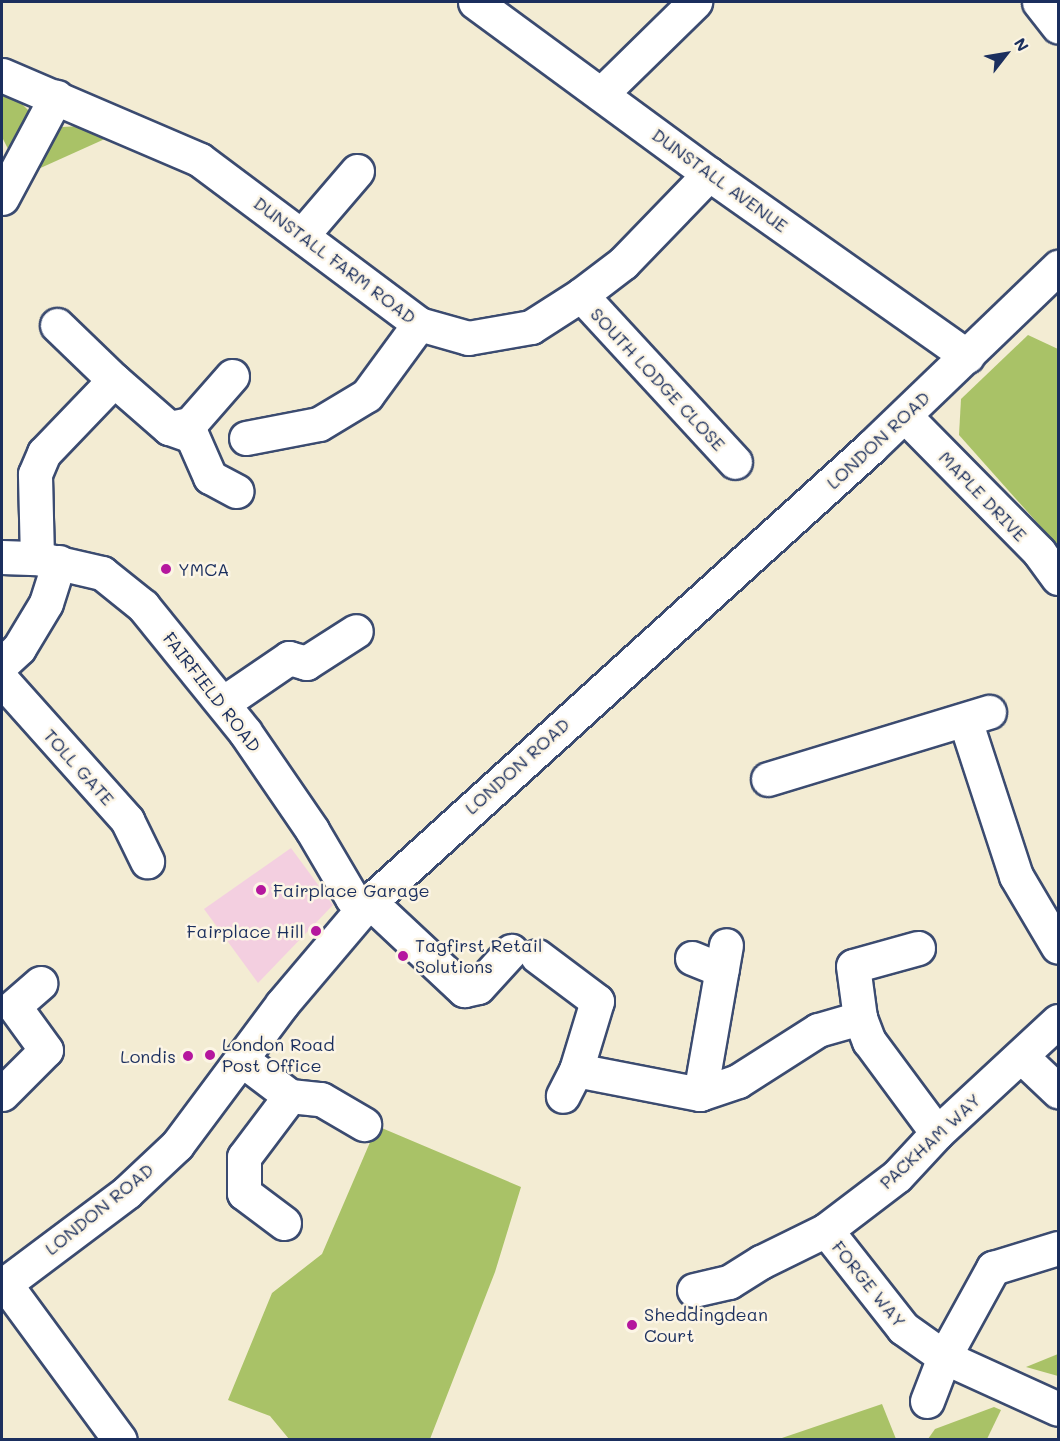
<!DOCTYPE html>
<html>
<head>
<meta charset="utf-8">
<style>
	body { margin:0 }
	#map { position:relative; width:1060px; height:1441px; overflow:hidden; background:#f3ecd3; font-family:Mali,sans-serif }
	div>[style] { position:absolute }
	.built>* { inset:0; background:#f3cfe0 }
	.green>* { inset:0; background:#a9c267 }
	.roads { filter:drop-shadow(2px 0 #3b4b70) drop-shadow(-2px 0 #3b4b70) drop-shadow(0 2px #3b4b70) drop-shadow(0 -2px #3b4b70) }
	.minor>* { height:33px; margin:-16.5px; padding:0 16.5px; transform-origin:16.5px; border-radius:16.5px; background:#fff }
	.major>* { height:33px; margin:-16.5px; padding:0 16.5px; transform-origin:16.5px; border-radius:16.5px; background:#fff }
	.dots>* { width:16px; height:16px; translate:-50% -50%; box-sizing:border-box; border:3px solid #fcf5e5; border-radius:50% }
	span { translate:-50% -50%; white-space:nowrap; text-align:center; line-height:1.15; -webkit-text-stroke:5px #fcf5e5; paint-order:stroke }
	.street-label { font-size:18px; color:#1b2f5e }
	.poi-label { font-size:18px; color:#1b2f5e }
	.left { translate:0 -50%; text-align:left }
	.right { translate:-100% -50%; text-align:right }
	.frame { position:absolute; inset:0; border:3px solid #1b2f5e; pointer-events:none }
	.north { position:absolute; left:976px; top:24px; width:60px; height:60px; -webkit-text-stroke:4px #fcf5e5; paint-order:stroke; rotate:59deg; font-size:16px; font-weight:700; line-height:24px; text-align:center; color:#1b2f5e }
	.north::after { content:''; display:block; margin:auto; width:21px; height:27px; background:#1b2f5e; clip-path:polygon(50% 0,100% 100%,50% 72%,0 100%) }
</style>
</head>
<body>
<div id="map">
	<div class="built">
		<div style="clip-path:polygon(291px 848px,333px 905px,258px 983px,204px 909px)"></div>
	</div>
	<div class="green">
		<div style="clip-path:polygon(2px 92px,17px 99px,32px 114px,15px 163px,2px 137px)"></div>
		<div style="clip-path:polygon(82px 126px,107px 138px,36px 170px,62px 127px)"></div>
		<div style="clip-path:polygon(1028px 335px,1058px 349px,1058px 546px,959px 435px,961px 399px)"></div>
		<div style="clip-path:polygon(377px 1126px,521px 1187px,495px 1272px,430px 1439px,289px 1439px,270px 1416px,228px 1400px,272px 1293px,322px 1254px)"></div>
		<div style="clip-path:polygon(1058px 1354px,1058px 1376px,1026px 1367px)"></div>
		<div style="clip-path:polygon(882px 1404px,896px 1439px,779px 1439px)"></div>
		<div style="clip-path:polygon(994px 1407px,1001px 1410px,987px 1439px,928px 1439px,935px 1429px)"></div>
	</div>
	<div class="roads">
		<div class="minor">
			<div style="left:475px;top:2px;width:290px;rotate:36.3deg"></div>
			<div style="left:709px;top:174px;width:316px;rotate:35.2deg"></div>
			<div style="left:1039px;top:2px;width:31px;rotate:52deg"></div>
			<div style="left:2px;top:75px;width:215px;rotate:23.2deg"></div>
			<div style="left:200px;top:160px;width:274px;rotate:36.8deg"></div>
			<div style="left:419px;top:324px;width:51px;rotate:15.9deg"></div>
			<div style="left:468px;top:338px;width:64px;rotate:-9.9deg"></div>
			<div style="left:531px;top:327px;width:59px;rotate:-32.6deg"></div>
			<div style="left:581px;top:295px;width:53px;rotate:-37.3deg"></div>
			<div style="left:623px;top:263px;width:124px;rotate:-46deg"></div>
			<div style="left:601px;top:94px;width:132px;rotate:-44.4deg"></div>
			<div style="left:2px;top:198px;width:115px;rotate:-61.9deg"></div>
			<div style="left:303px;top:234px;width:83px;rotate:-49.4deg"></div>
			<div style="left:581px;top:295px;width:227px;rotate:47.3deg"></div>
			<div style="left:57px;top:325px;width:79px;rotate:44deg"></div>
			<div style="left:232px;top:376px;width:64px;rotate:131.2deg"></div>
			<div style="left:190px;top:424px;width:21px;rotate:169deg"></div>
			<div style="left:169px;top:428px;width:24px;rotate:19deg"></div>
			<div style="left:192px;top:436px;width:45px;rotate:66.3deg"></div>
			<div style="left:210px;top:477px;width:30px;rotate:28deg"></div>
			<div style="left:905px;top:416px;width:191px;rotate:45.4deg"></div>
			<div style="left:1039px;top:552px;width:32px;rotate:54deg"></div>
			<div style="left:246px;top:438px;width:74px;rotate:-10.9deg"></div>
			<div style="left:319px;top:424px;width:56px;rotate:-31.1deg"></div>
			<div style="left:367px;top:395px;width:88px;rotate:-53.8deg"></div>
			<div style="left:2px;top:557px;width:35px;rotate:2deg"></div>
			<div style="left:37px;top:558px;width:67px;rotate:13deg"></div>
			<div style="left:102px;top:573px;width:53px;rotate:38.8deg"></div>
			<div style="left:143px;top:606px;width:162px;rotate:51deg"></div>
			<div style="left:245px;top:732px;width:119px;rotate:55.6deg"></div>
			<div style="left:312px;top:830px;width:79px;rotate:59.5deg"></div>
			<div style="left:352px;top:898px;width:15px;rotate:32deg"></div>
			<div style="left:37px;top:558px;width:84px;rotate:-91.4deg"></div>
			<div style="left:35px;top:474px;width:23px;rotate:-67deg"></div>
			<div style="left:44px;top:453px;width:101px;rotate:-46.2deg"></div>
			<div style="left:114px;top:380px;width:73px;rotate:41.1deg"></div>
			<div style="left:2px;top:664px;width:23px;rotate:-43deg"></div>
			<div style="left:19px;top:648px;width:52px;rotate:-59deg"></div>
			<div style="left:46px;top:603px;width:43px;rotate:-72.4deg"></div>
			<div style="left:2px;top:680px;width:188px;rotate:48.2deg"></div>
			<div style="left:127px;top:820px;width:46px;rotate:64deg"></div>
			<div style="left:223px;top:703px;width:80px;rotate:-34.3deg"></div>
			<div style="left:289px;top:658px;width:18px;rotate:16deg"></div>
			<div style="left:306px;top:663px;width:59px;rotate:-32.6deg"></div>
			<div style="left:965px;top:720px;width:164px;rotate:71.9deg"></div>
			<div style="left:1016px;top:876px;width:82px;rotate:59.4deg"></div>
			<div style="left:768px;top:779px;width:231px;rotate:-16.9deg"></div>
			<div style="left:370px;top:902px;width:129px;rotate:43.1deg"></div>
			<div style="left:464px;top:990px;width:14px;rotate:-12deg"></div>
			<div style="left:478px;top:987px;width:49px;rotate:-47.5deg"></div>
			<div style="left:918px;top:948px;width:67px;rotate:164.5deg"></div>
			<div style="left:853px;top:966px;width:52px;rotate:82.3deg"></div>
			<div style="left:860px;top:1018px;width:25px;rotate:69deg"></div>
			<div style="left:869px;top:1041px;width:114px;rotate:53.5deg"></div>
			<div style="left:537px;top:956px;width:75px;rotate:36.9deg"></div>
			<div style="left:597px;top:1001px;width:72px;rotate:106.9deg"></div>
			<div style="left:576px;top:1070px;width:29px;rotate:117deg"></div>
			<div style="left:692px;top:958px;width:32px;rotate:22deg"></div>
			<div style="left:1022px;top:1057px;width:50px;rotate:43.4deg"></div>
			<div style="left:241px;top:1059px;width:61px;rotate:37.1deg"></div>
			<div style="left:290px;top:1096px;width:31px;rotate:6deg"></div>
			<div style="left:321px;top:1099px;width:50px;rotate:30.2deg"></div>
			<div style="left:576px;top:1070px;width:126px;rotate:11deg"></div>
			<div style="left:700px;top:1094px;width:40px;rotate:-18.9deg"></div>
			<div style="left:738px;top:1081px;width:95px;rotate:-32.5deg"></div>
			<div style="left:818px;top:1030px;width:44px;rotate:-15.9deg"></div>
			<div style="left:2px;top:1094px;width:62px;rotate:-45deg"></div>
			<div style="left:46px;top:1050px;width:54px;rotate:-126deg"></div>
			<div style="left:14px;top:1006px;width:35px;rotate:-41deg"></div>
			<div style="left:700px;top:1094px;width:151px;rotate:-80.1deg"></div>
			<div style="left:284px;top:1223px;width:50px;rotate:-143.1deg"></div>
			<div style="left:244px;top:1193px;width:36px;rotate:-90deg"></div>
			<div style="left:244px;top:1157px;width:76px;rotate:-53deg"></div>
			<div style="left:826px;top:1230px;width:125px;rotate:51.8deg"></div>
			<div style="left:903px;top:1328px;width:50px;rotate:35.3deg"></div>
			<div style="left:944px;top:1357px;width:125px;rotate:24.5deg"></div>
			<div style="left:6px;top:1285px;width:192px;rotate:53.7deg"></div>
			<div style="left:694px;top:1290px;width:36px;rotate:-13deg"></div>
			<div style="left:729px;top:1282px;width:38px;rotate:-32deg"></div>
			<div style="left:761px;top:1262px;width:72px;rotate:-26.2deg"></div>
			<div style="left:826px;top:1230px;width:89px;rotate:-37.3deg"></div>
			<div style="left:897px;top:1176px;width:59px;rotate:-47.1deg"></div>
			<div style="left:937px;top:1133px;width:165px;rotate:-42.8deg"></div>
			<div style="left:927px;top:1401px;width:47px;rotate:-68.9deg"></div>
			<div style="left:944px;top:1357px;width:102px;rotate:-61.2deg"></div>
			<div style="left:993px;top:1268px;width:68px;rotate:-17.1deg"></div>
		</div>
		<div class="major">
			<div style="left:2px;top:1286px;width:156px;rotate:-36.9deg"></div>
			<div style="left:127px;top:1192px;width:69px;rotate:-43.2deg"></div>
			<div style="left:177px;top:1145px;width:176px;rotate:-53.3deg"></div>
			<div style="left:282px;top:1004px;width:128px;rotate:-49.7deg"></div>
			<div style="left:365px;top:906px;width:683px;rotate:-42.21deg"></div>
			<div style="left:871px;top:447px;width:260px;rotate:-43.9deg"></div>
		</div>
	</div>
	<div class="dots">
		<div style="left:166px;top:569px;background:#b5179e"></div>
		<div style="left:261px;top:890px;background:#b5179e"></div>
		<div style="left:316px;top:931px;background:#b5179e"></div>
		<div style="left:403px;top:956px;background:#b5179e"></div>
		<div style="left:210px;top:1055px;background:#b5179e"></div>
		<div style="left:188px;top:1056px;background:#b5179e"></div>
		<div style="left:632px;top:1325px;background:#b5179e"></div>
	</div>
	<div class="street-label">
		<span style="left:720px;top:180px;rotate:36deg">DUNSTALL AVENUE</span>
		<span style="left:335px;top:260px;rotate:37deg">DUNSTALL FARM ROAD</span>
		<span style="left:658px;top:379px;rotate:47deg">SOUTH LODGE CLOSE</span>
		<span style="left:878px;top:440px;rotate:-43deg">LONDON ROAD</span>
		<span style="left:983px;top:496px;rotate:46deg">MAPLE DRIVE</span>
		<span style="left:212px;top:692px;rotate:52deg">FAIRFIELD ROAD</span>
		<span style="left:517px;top:766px;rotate:-42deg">LONDON ROAD</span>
		<span style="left:79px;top:767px;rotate:48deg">TOLL GATE</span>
		<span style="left:930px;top:1141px;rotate:-43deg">PACKHAM WAY</span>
		<span style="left:99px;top:1209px;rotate:-39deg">LONDON ROAD</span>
		<span style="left:869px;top:1284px;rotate:51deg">FORGE WAY</span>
	</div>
	<div class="poi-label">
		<span class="left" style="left:178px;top:569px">YMCA</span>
		<span class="left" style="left:273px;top:890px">Fairplace Garage</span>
		<span class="right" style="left:304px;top:931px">Fairplace Hill</span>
		<span class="left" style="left:415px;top:956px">Tagfirst Retail<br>Solutions</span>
		<span class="left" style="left:222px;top:1055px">London Road<br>Post Office</span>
		<span class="right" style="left:176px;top:1056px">Londis</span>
		<span class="left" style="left:644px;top:1325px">Sheddingdean<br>Court</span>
	</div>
	<div class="frame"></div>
	<div class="north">N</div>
</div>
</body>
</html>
